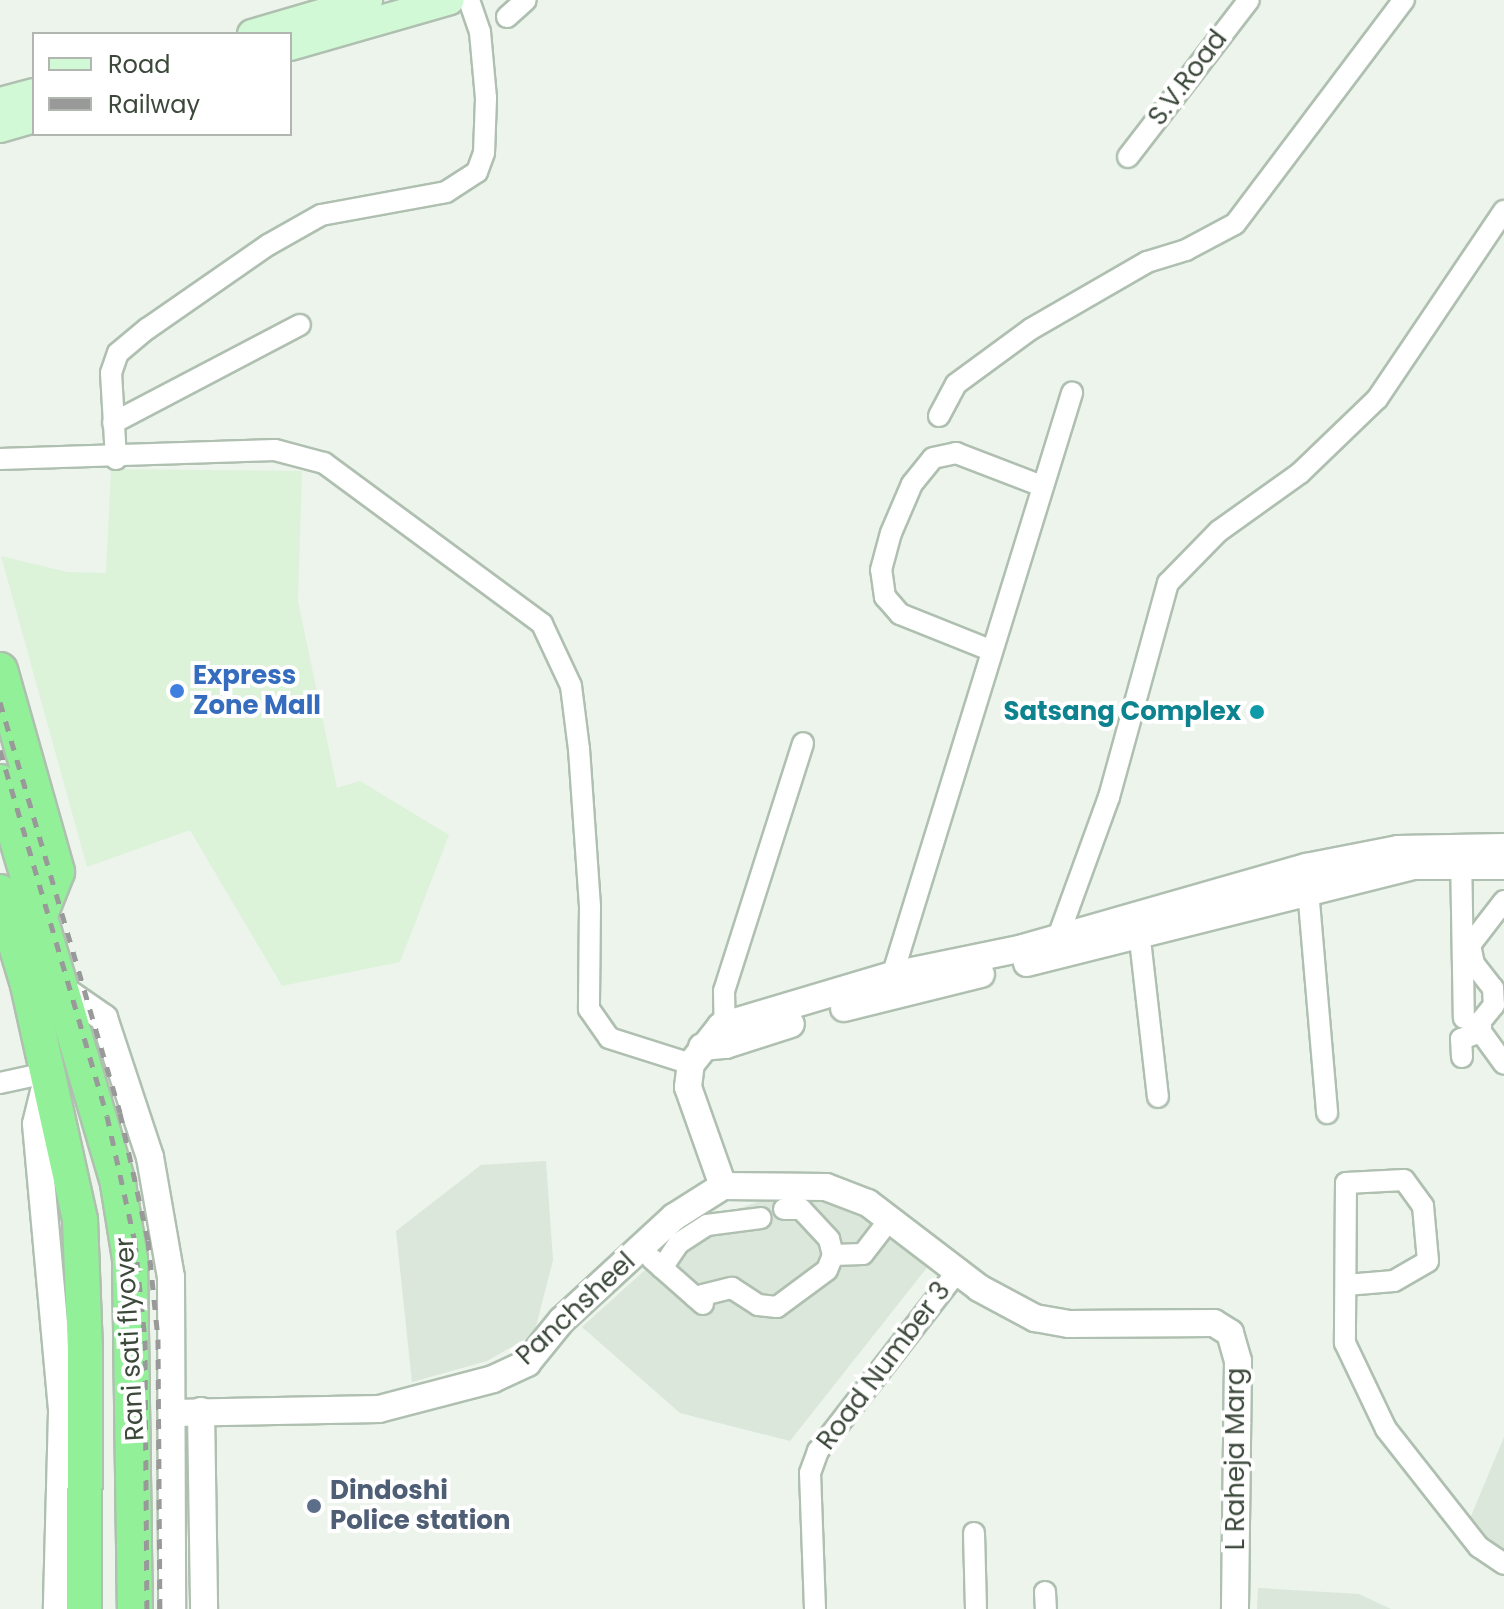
<!DOCTYPE html>
<html>
<head>
<meta charset="utf-8">
<style>
	body { margin:0 }
	#map { position:relative; width:1504px; height:1609px; overflow:hidden; background:#ecf4ec; font-family:Poppins,sans-serif }
	div>[style] { position:absolute }
	.residential>* { inset:0; background:#dbe7db }
	.commercial>* { inset:0; background:#dcf3da }
	.roads { filter:drop-shadow(2px 0 #afbfb0) drop-shadow(-2px 0 #afbfb0) drop-shadow(0 2px #afbfb0) drop-shadow(0 -2px #afbfb0) }
	.minor>* { height:20px; margin:-10px; padding:0 10px; transform-origin:10px; border-radius:10px; background:#fff }
	.tertiary>* { height:26px; margin:-13px; padding:0 13px; transform-origin:13px; border-radius:13px; background:#fff }
	.secondary>* { height:28px; margin:-14px; padding:0 14px; transform-origin:14px; border-radius:14px; background:#d1f9d6 }
	.trunk>* { height:34px; margin:-17px; padding:0 17px; transform-origin:17px; border-radius:17px; background:#92f098 }
	.rail>* { height:5px; margin-top:-2.5px; transform-origin:0; background:repeating-linear-gradient(90deg,#999 0 10px,transparent 0 20px) }
	.dots>* { width:22px; height:22px; translate:-50% -50%; box-sizing:border-box; border:4px solid #fff; border-radius:50% }
	span { translate:-50% -50%; white-space:nowrap; text-align:center; line-height:1.15; -webkit-text-stroke:8px #fff; paint-order:stroke }
	.street-label { font-size:26px; color:#3b483a }
	.shop-label { font-size:26px; color:#366cbe; font-weight:700 }
	.left { translate:0 -50%; text-align:left }
	.culture-label { font-size:26px; color:#0d838f; font-weight:700 }
	.right { translate:-100% -50%; text-align:right }
	.service-label { font-size:26px; color:#4e5e75; font-weight:700 }
	.legend { position:absolute; left:32px; top:32px; width:260px; height:104px; box-sizing:border-box; background:#fff; border:2px solid #b1b6b0; margin:0; padding:10px 14px; list-style:none; font-size:24px; color:#3b483a }
	.legend li { display:flex; align-items:center; gap:16px; height:40px }
	.legend b { width:40px; border:2px solid #b1b6b0 }
</style>
</head>
<body>
<div id="map">
	<div class="residential">
		<div style="clip-path:polygon(546px 1161px,553px 1260px,534px 1334px,487px 1361px,412px 1382px,396px 1231px,481px 1165px)"></div>
		<div style="clip-path:polygon(772px 1197px,841px 1203px,929px 1265px,790px 1441px,680px 1413px,582px 1327px,697px 1223px)"></div>
		<div style="clip-path:polygon(1504px 1437px,1504px 1549px,1483px 1539px,1469px 1521px)"></div>
		<div style="clip-path:polygon(1258px 1588px,1359px 1594px,1391px 1609px,1257px 1609px)"></div>
	</div>
	<div class="commercial">
		<div style="clip-path:polygon(111px 469px,302px 471px,298px 601px,337px 788px,360px 781px,449px 835px,400px 962px,282px 986px,190px 830px,87px 867px,1px 556px,67px 572px,106px 573px)"></div>
	</div>
	<div class="roads">
		<div class="minor">
			<div style="left:507px;top:17px;width:25px;rotate:-42deg"></div>
			<div style="left:1128px;top:157px;width:198px;rotate:-52.4deg"></div>
			<div style="left:939px;top:416px;width:36px;rotate:-62deg"></div>
			<div style="left:956px;top:384px;width:93px;rotate:-36.3deg"></div>
			<div style="left:1031px;top:329px;width:134px;rotate:-30deg"></div>
			<div style="left:1147px;top:262px;width:41px;rotate:-17.1deg"></div>
			<div style="left:1186px;top:250px;width:55px;rotate:-28deg"></div>
			<div style="left:1235px;top:224px;width:281px;rotate:-53deg"></div>
			<div style="left:113px;top:423px;width:211px;rotate:-27.7deg"></div>
			<div style="left:0;top:459px;width:275px;rotate:-1.9deg"></div>
			<div style="left:275px;top:450px;width:51px;rotate:14.9deg"></div>
			<div style="left:324px;top:463px;width:271px;rotate:36.4deg"></div>
			<div style="left:542px;top:624px;width:68px;rotate:64.9deg"></div>
			<div style="left:571px;top:686px;width:64px;rotate:82.8deg"></div>
			<div style="left:579px;top:749px;width:157px;rotate:86deg"></div>
			<div style="left:590px;top:906px;width:103px;rotate:90.6deg"></div>
			<div style="left:589px;top:1009px;width:35px;rotate:55deg"></div>
			<div style="left:609px;top:1038px;width:86px;rotate:17.6deg"></div>
			<div style="left:116px;top:459px;width:86px;rotate:-93.3deg"></div>
			<div style="left:111px;top:373px;width:21px;rotate:-71deg"></div>
			<div style="left:118px;top:353px;width:38px;rotate:-40deg"></div>
			<div style="left:147px;top:329px;width:147px;rotate:-34.8deg"></div>
			<div style="left:268px;top:245px;width:61px;rotate:-29.5deg"></div>
			<div style="left:321px;top:215px;width:127px;rotate:-10.4deg"></div>
			<div style="left:446px;top:192px;width:37px;rotate:-33deg"></div>
			<div style="left:477px;top:172px;width:20px;rotate:-70deg"></div>
			<div style="left:484px;top:153px;width:55px;rotate:-87.9deg"></div>
			<div style="left:486px;top:98px;width:66px;rotate:-95.2deg"></div>
			<div style="left:480px;top:32px;width:34px;rotate:-109deg"></div>
			<div style="left:990px;top:650px;width:97px;rotate:-158.2deg"></div>
			<div style="left:900px;top:614px;width:23px;rotate:-131deg"></div>
			<div style="left:885px;top:597px;width:27px;rotate:-98deg"></div>
			<div style="left:881px;top:570px;width:38px;rotate:-75deg"></div>
			<div style="left:891px;top:533px;width:53px;rotate:-66.8deg"></div>
			<div style="left:912px;top:484px;width:33px;rotate:-51deg"></div>
			<div style="left:933px;top:458px;width:24px;rotate:-12deg"></div>
			<div style="left:956px;top:453px;width:92px;rotate:21deg"></div>
			<div style="left:1461px;top:854px;width:164px;rotate:89deg"></div>
			<div style="left:1307px;top:878px;width:236px;rotate:85.1deg"></div>
			<div style="left:1504px;top:901px;width:56px;rotate:127.7deg"></div>
			<div style="left:1470px;top:945px;width:19px;rotate:78deg"></div>
			<div style="left:1474px;top:964px;width:31px;rotate:52deg"></div>
			<div style="left:1493px;top:988px;width:17px;rotate:87deg"></div>
			<div style="left:1494px;top:1005px;width:21px;rotate:129deg"></div>
			<div style="left:1481px;top:1021px;width:11px;rotate:90deg"></div>
			<div style="left:1481px;top:1032px;width:39px;rotate:54deg"></div>
			<div style="left:1138px;top:922px;width:176px;rotate:83.5deg"></div>
			<div style="left:1054px;top:948px;width:161px;rotate:-70deg"></div>
			<div style="left:1109px;top:797px;width:222px;rotate:-74.6deg"></div>
			<div style="left:1168px;top:583px;width:73px;rotate:-45.6deg"></div>
			<div style="left:1219px;top:531px;width:100px;rotate:-35.6deg"></div>
			<div style="left:1300px;top:473px;width:107px;rotate:-43.9deg"></div>
			<div style="left:1377px;top:399px;width:227px;rotate:-56deg"></div>
			<div style="left:889px;top:986px;width:621px;rotate:-72.85deg"></div>
			<div style="left:725px;top:1039px;width:48px;rotate:-91.2deg"></div>
			<div style="left:724px;top:991px;width:260px;rotate:-72.3deg"></div>
			<div style="left:1462px;top:1057px;width:18px;rotate:-93deg"></div>
			<div style="left:1461px;top:1039px;width:21px;rotate:-19deg"></div>
			<div style="left:0;top:1083px;width:47px;rotate:-12.3deg"></div>
			<div style="left:833px;top:1255px;width:30px;rotate:-2deg"></div>
			<div style="left:863px;top:1254px;width:44px;rotate:-52.4deg"></div>
			<div style="left:652px;top:1259px;width:68px;rotate:41.4deg"></div>
			<div style="left:662px;top:1268px;width:30px;rotate:-56deg"></div>
			<div style="left:679px;top:1243px;width:33px;rotate:-33deg"></div>
			<div style="left:707px;top:1225px;width:54px;rotate:-7.4deg"></div>
			<div style="left:1346px;top:1285px;width:48px;rotate:-4.8deg"></div>
			<div style="left:1394px;top:1281px;width:39px;rotate:-30deg"></div>
			<div style="left:1428px;top:1261px;width:55px;rotate:-95.2deg"></div>
			<div style="left:1423px;top:1206px;width:32px;rotate:-126deg"></div>
			<div style="left:1404px;top:1180px;width:58px;rotate:177deg"></div>
			<div style="left:1346px;top:1183px;width:160px;rotate:90.4deg"></div>
			<div style="left:1345px;top:1343px;width:95px;rotate:64.5deg"></div>
			<div style="left:1386px;top:1429px;width:150px;rotate:51.8deg"></div>
			<div style="left:1479px;top:1547px;width:30px;rotate:34deg"></div>
			<div style="left:695px;top:1297px;width:38px;rotate:-14deg"></div>
			<div style="left:732px;top:1288px;width:31px;rotate:33deg"></div>
			<div style="left:758px;top:1305px;width:19px;rotate:6deg"></div>
			<div style="left:777px;top:1307px;width:62px;rotate:-36.5deg"></div>
			<div style="left:827px;top:1270px;width:16px;rotate:-68deg"></div>
			<div style="left:833px;top:1255px;width:16px;rotate:-104deg"></div>
			<div style="left:829px;top:1239px;width:41px;rotate:-133deg"></div>
			<div style="left:801px;top:1209px;width:17px;rotate:180deg"></div>
			<div style="left:974px;top:1533px;width:76px;rotate:88.5deg"></div>
			<div style="left:1045px;top:1592px;width:17px;rotate:87deg"></div>
			<div style="left:815px;top:1609px;width:136px;rotate:-92.1deg"></div>
			<div style="left:810px;top:1473px;width:23px;rotate:-70deg"></div>
			<div style="left:818px;top:1451px;width:230px;rotate:-52.2deg"></div>
		</div>
		<div class="tertiary">
			<div style="left:1027px;top:963px;width:399px;rotate:-14.1deg"></div>
			<div style="left:1414px;top:866px;width:90px"></div>
			<div style="left:59px;top:987px;width:55px;rotate:34.6deg"></div>
			<div style="left:104px;top:1018px;width:146px;rotate:71.7deg"></div>
			<div style="left:150px;top:1157px;width:122px;rotate:80.1deg"></div>
			<div style="left:171px;top:1277px;width:332px;rotate:89.8deg"></div>
			<div style="left:844px;top:1008px;width:141px;rotate:-13.9deg"></div>
			<div style="left:702px;top:1047px;width:24px;rotate:-5deg"></div>
			<div style="left:726px;top:1045px;width:68px;rotate:-17.9deg"></div>
			<div style="left:47px;top:1079px;width:46px;rotate:103.7deg"></div>
			<div style="left:36px;top:1124px;width:289px;rotate:84.8deg"></div>
			<div style="left:62px;top:1412px;width:197px;rotate:91.5deg"></div>
			<div style="left:723px;top:1186px;width:105px;rotate:-109.5deg"></div>
			<div style="left:688px;top:1087px;width:23px;rotate:-83deg"></div>
			<div style="left:691px;top:1064px;width:48px;rotate:-51.7deg"></div>
			<div style="left:721px;top:1026px;width:178px;rotate:-16.6deg"></div>
			<div style="left:892px;top:975px;width:134px;rotate:-11.6deg"></div>
			<div style="left:1023px;top:948px;width:294px;rotate:-16deg"></div>
			<div style="left:1306px;top:867px;width:94px;rotate:-11.1deg"></div>
			<div style="left:1398px;top:849px;width:106px;rotate:-1.1deg"></div>
			<div style="left:723px;top:1186px;width:103px;rotate:0.6deg"></div>
			<div style="left:826px;top:1187px;width:45px;rotate:20.9deg"></div>
			<div style="left:868px;top:1203px;width:140px;rotate:37.4deg"></div>
			<div style="left:979px;top:1288px;width:64px;rotate:28.2deg"></div>
			<div style="left:1035px;top:1318px;width:35px;rotate:10deg"></div>
			<div style="left:1069px;top:1324px;width:145px;rotate:-0.4deg"></div>
			<div style="left:1214px;top:1323px;width:19px;rotate:32deg"></div>
			<div style="left:1230px;top:1333px;width:29px;rotate:74deg"></div>
			<div style="left:1238px;top:1361px;width:248px;rotate:90.7deg"></div>
			<div style="left:201px;top:1411px;width:198px;rotate:89.1deg"></div>
			<div style="left:173px;top:1413px;width:206px;rotate:-1.1deg"></div>
			<div style="left:379px;top:1409px;width:118px;rotate:-14.7deg"></div>
			<div style="left:493px;top:1379px;width:38px;rotate:-25deg"></div>
			<div style="left:527px;top:1363px;width:55px;rotate:-50.9deg"></div>
			<div style="left:562px;top:1320px;width:152px;rotate:-42.6deg"></div>
			<div style="left:674px;top:1217px;width:58px;rotate:-32.3deg"></div>
		</div>
		<div class="secondary">
			<div style="left:252px;top:34px;width:121px;rotate:-16.3deg"></div>
			<div style="left:290px;top:46px;width:166px;rotate:-16deg"></div>
			<div style="left:0;top:102px;width:35px;rotate:-15deg"></div>
			<div style="left:0;top:128px;width:35px;rotate:-16deg"></div>
		</div>
		<div class="trunk">
			<div style="left:0;top:670px;width:210px;rotate:74.2deg"></div>
			<div style="left:57px;top:872px;width:46px;rotate:111.6deg"></div>
			<div style="left:0;top:782px;width:419px;rotate:73.6deg"></div>
			<div style="left:118px;top:1184px;width:76px;rotate:80.9deg"></div>
			<div style="left:130px;top:1259px;width:350px;rotate:89.2deg"></div>
			<div style="left:0;top:892px;width:97px;rotate:73.2deg"></div>
			<div style="left:28px;top:985px;width:241px;rotate:77.5deg"></div>
			<div style="left:80px;top:1220px;width:132px;rotate:87.8deg"></div>
			<div style="left:85px;top:1352px;width:257px;rotate:90.2deg"></div>
		</div>
	</div>
	<div class="rail">
		<div style="left:0;top:702px;width:428px;rotate:73.7deg"></div>
		<div style="left:120px;top:1113px;width:130px;rotate:77.6deg"></div>
		<div style="left:148px;top:1240px;width:100px;rotate:84.2deg"></div>
		<div style="left:158px;top:1339px;width:270px;rotate:89.6deg"></div>
		<div style="left:0;top:750px;width:381px;rotate:73.7deg"></div>
		<div style="left:107px;top:1116px;width:129px;rotate:77.5deg"></div>
		<div style="left:135px;top:1242px;width:99px;rotate:84.2deg"></div>
		<div style="left:145px;top:1340px;width:269px;rotate:89.6deg"></div>
	</div>
	<div class="dots">
		<div style="left:177px;top:691px;background:#3f7fe0"></div>
		<div style="left:1257px;top:712px;background:#0f9aa8"></div>
		<div style="left:314px;top:1506px;background:#5c6f8a"></div>
	</div>
	<div class="street-label">
		<span style="left:1188px;top:78px;rotate:-53deg">S.V.Road</span>
		<span style="left:576px;top:1309px;rotate:-43deg">Panchsheel</span>
		<span style="left:130px;top:1339px;rotate:-93deg">Rani sati flyover</span>
		<span style="left:884px;top:1366px;rotate:-53deg">Road Number 3</span>
		<span style="left:1236px;top:1459px;rotate:-90deg">L Raheja Marg</span>
	</div>
	<div class="shop-label">
		<span class="left" style="left:193px;top:691px">Express<br>Zone Mall</span>
	</div>
	<div class="culture-label">
		<span class="right" style="left:1241px;top:712px">Satsang Complex</span>
	</div>
	<div class="service-label">
		<span class="left" style="left:330px;top:1506px">Dindoshi<br>Police station</span>
	</div>
	<ul class="legend">
	<li><b style="height:10px;background:#d1f9d6"></b>Road</li>
	<li><b style="height:10px;background:#999"></b>Railway</li>
	</ul>
</div>
</body>
</html>
